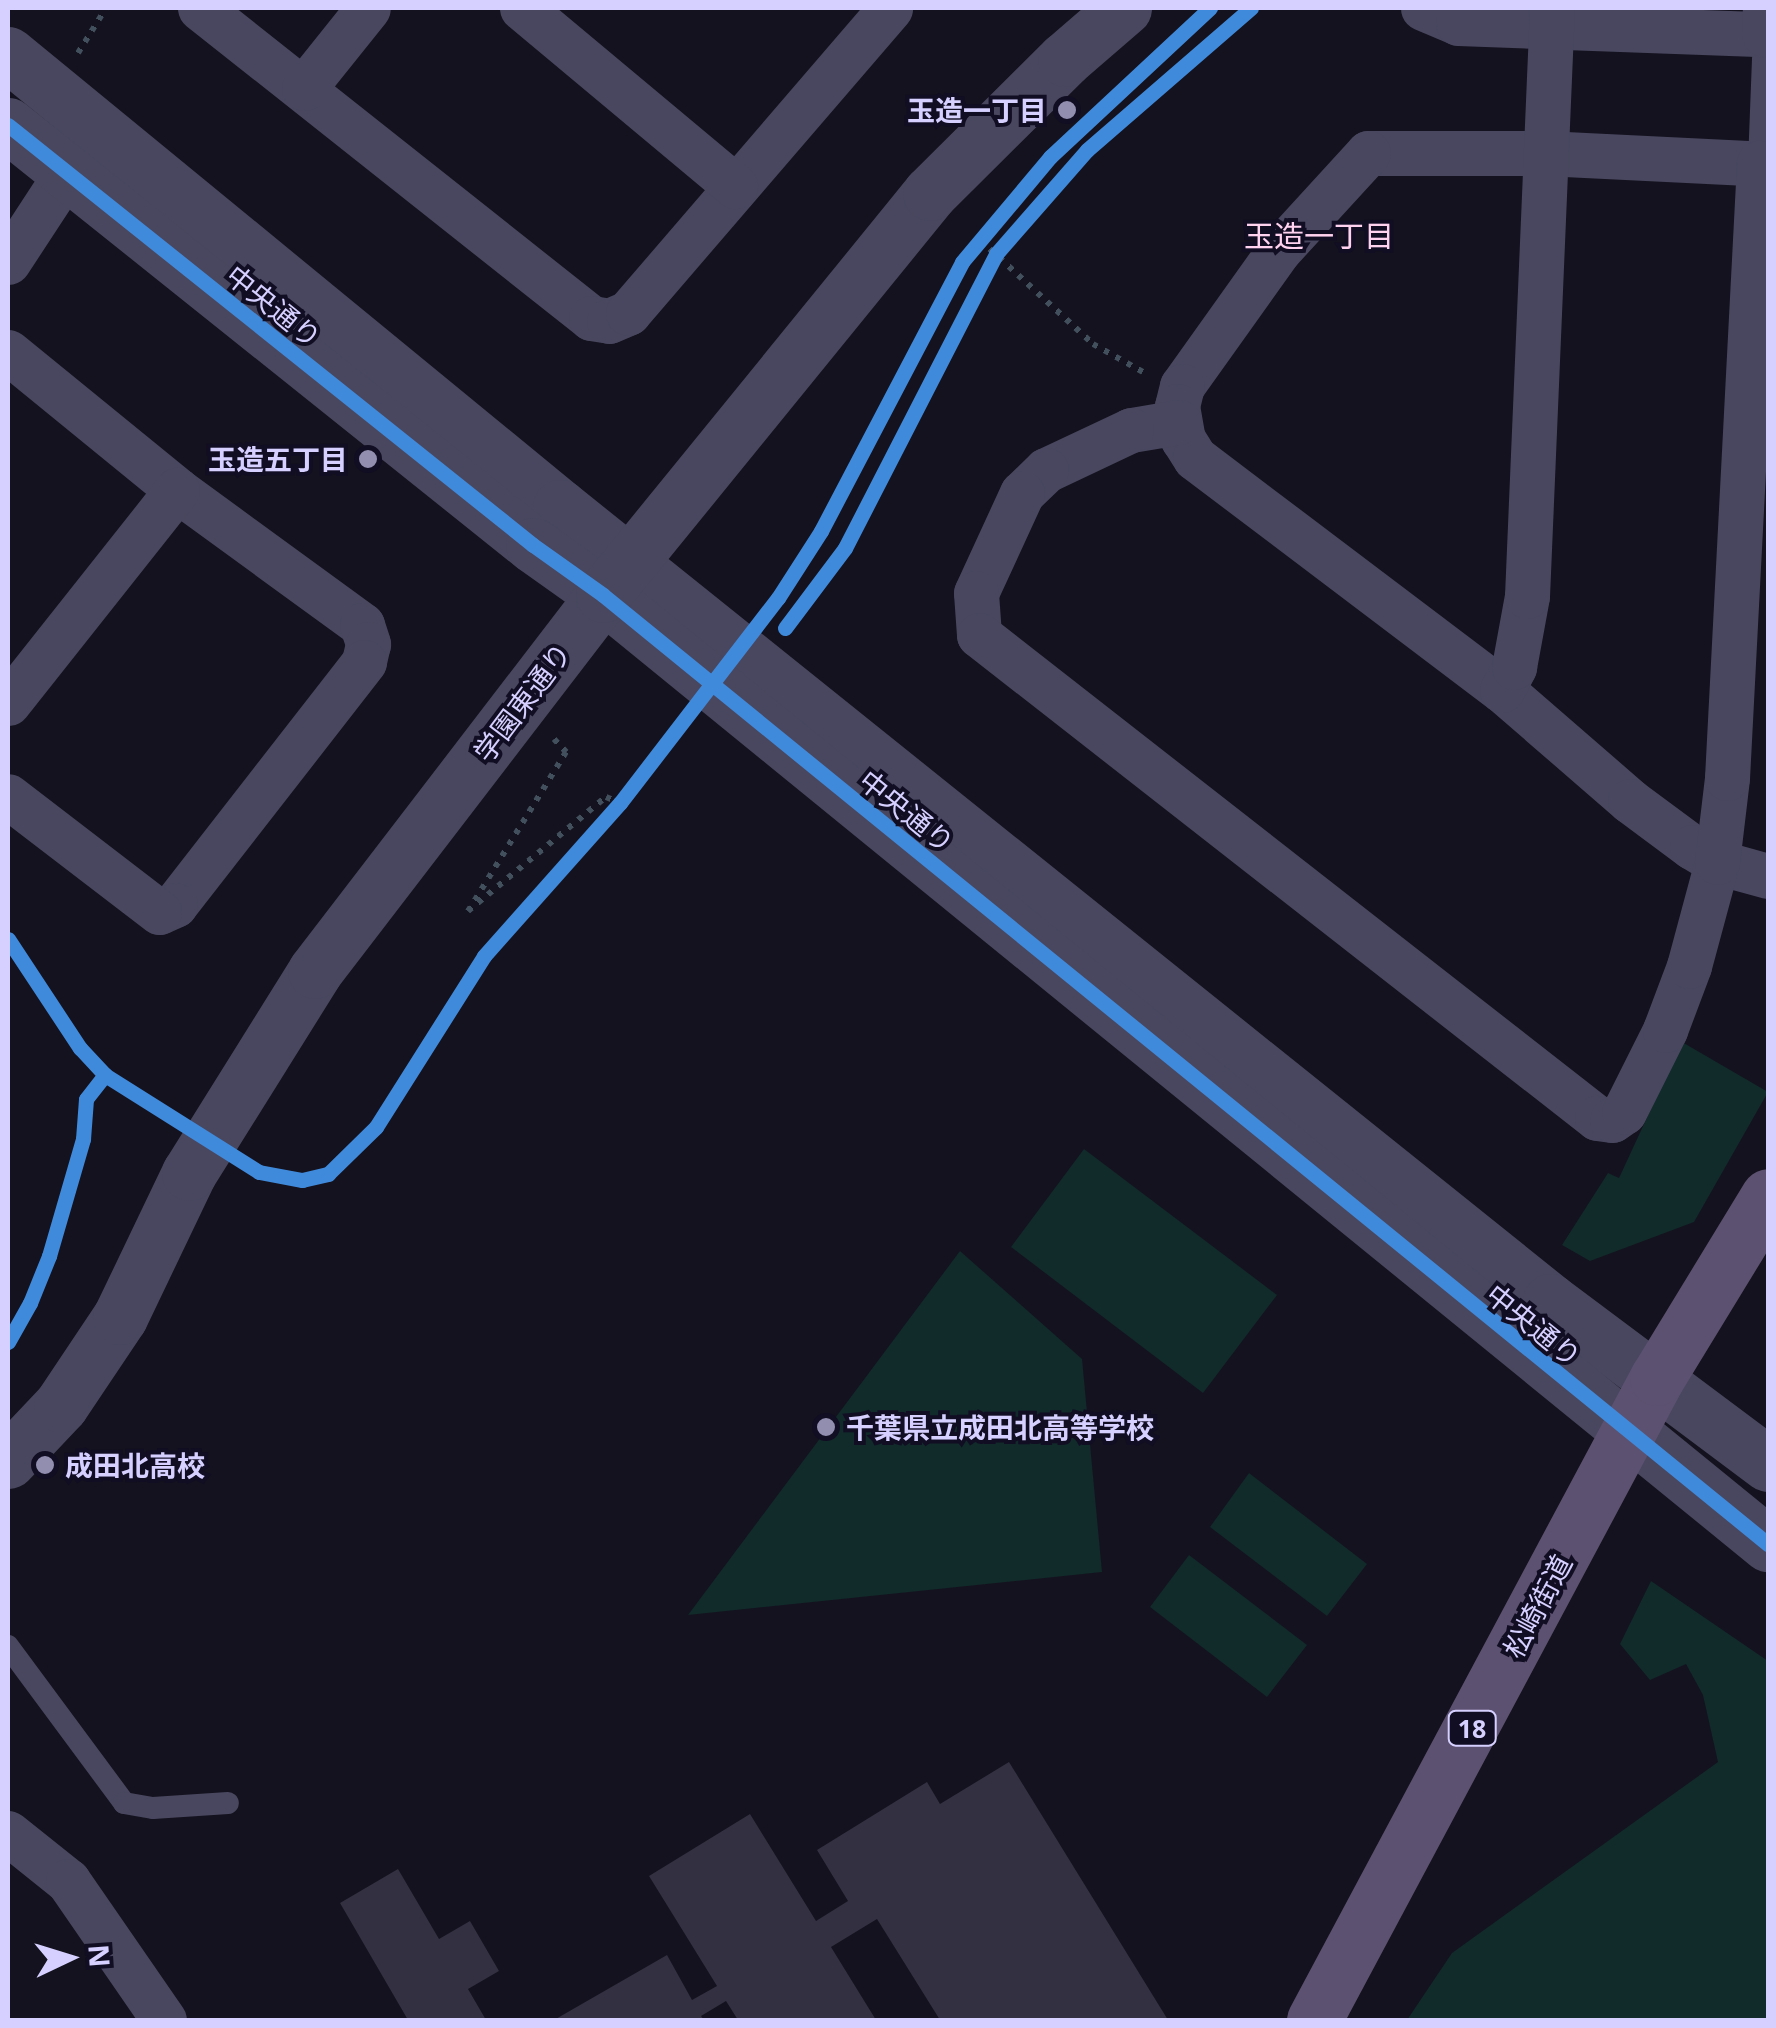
<!DOCTYPE html>
<html>
<head>
<meta charset="utf-8">
<style>
	body { margin:0 }
	#map { position:relative; width:1776px; height:2028px; overflow:hidden; background:#14121e; font-family:"Open Sans","Noto Sans JP",sans-serif }
	div>[style] { position:absolute }
	.green>* { inset:0; background:#112a2a }
	.building>* { inset:0; background:#323041 }
	.path>* { height:6px; margin-top:-3px; transform-origin:0; background:repeating-linear-gradient(90deg,#424f5d 0 5px,transparent 0 13px) }
	.service>* { height:22px; margin:-11px; padding:0 11px; transform-origin:11px; border-radius:11px; background:#48475f }
	.minor>* { height:45px; margin:-22.5px; padding:0 22.5px; transform-origin:22.5px; border-radius:22.5px; background:#48475f }
	.tertiary>* { height:55px; margin:-27.5px; padding:0 27.5px; transform-origin:27.5px; border-radius:27.5px; background:#48475f }
	.primary>* { height:55px; margin:-27.5px; padding:0 27.5px; transform-origin:27.5px; border-radius:27.5px; background:#5c5170 }
	.cycleway>* { height:15px; margin:-7.5px; padding:0 7.5px; transform-origin:7.5px; border-radius:7.5px; background:#408adc }
	.dots>* { width:28px; height:28px; translate:-50% -50%; box-sizing:border-box; border:5px solid #110d23; border-radius:50% }
	span { translate:-50% -50%; white-space:nowrap; text-align:center; line-height:1.15; -webkit-text-stroke:8px #110d23; paint-order:stroke }
	.shield-label span { padding:2px 8px; background:#110d23; border:2px solid; border-radius:8px; -webkit-text-stroke-width:0 }
	.shield-label { font-size:25px; color:#d5d0ff; font-weight:700 }
	.poi-label { font-size:28px; color:#d5d0ff; font-weight:700 }
	.right { translate:-100% -50%; text-align:right }
	.left { translate:0 -50%; text-align:left }
	.street-label { font-size:28px; color:#d5d0ff }
	.neighbourhood-label { font-size:30px; color:#ffd2ef }
	.frame { position:absolute; inset:0; border:10px solid #d5d0ff; pointer-events:none }
	.north { position:absolute; left:20px; top:1908px; width:100px; height:100px; -webkit-text-stroke:8px #110d23; paint-order:stroke; rotate:86deg; font-size:28px; font-weight:700; line-height:40px; text-align:center; color:#d5d0ff }
	.north::after { content:''; display:block; margin:auto; width:35px; height:45px; background:#d5d0ff; clip-path:polygon(50% 0,100% 100%,50% 72%,0 100%) }
</style>
</head>
<body>
<div id="map">
	<div class="green">
		<div style="clip-path:polygon(1682px 1042px,1768px 1092px,1694px 1222px,1590px 1261px,1562px 1245px,1608px 1173px,1619px 1178px)"></div>
		<div style="clip-path:polygon(1084px 1149px,1277px 1295px,1203px 1393px,1011px 1247px)"></div>
		<div style="clip-path:polygon(960px 1251px,1082px 1359px,1102px 1572px,688px 1615px)"></div>
		<div style="clip-path:polygon(1249px 1473px,1367px 1564px,1327px 1616px,1210px 1527px)"></div>
		<div style="clip-path:polygon(1189px 1555px,1307px 1645px,1267px 1697px,1150px 1607px)"></div>
		<div style="clip-path:polygon(1651px 1581px,1768px 1661px,1768px 2020px,1407px 2020px,1452px 1953px,1718px 1762px,1703px 1695px,1686px 1664px,1650px 1680px,1620px 1644px)"></div>
	</div>
	<div class="building">
		<div style="clip-path:polygon(1009px 1762px,1168px 2020px,940px 2020px,877px 1919px,831px 1947px,876px 2020px,738px 2020px,726px 2001px,701px 2016px,704px 2020px,554px 2020px,667px 1955px,692px 2000px,717px 1986px,649px 1876px,750px 1814px,816px 1921px,848px 1901px,817px 1850px,927px 1782px,940px 1804px)"></div>
		<div style="clip-path:polygon(398px 1869px,439px 1939px,470px 1921px,499px 1971px,468px 1989px,486px 2020px,408px 2020px,340px 1903px)"></div>
	</div>
	<div class="path">
		<div style="left:78px;top:53px;width:53px;rotate:-58.1deg"></div>
		<div style="left:980px;top:240px;width:154px;rotate:42.6deg"></div>
		<div style="left:1093px;top:344px;width:57px;rotate:29.2deg"></div>
		<div style="left:554px;top:739px;width:18px;rotate:47deg"></div>
		<div style="left:566px;top:752px;width:187px;rotate:121.6deg"></div>
		<div style="left:468px;top:911px;width:179px;rotate:-39.6deg"></div>
		<div style="left:606px;top:797px;width:15px;rotate:23deg"></div>
	</div>
	<div class="service">
		<div style="left:1759px;top:163px;width:129px;rotate:-87.8deg"></div>
		<div style="left:8px;top:1646px;width:195px;rotate:53.5deg"></div>
		<div style="left:124px;top:1803px;width:29px;rotate:10deg"></div>
		<div style="left:153px;top:1808px;width:75px;rotate:-3.8deg"></div>
	</div>
	<div class="minor">
		<div style="left:200px;top:8px;width:499px;rotate:38.4deg"></div>
		<div style="left:591px;top:318px;width:18px;rotate:9deg"></div>
		<div style="left:609px;top:321px;width:21px;rotate:-23deg"></div>
		<div style="left:628px;top:313px;width:402px;rotate:-49.3deg"></div>
		<div style="left:522px;top:8px;width:278px;rotate:39.9deg"></div>
		<div style="left:1423px;top:8px;width:38px;rotate:23deg"></div>
		<div style="left:1458px;top:23px;width:306px;rotate:2.1deg"></div>
		<div style="left:1764px;top:34px;width:26px;rotate:-88deg"></div>
		<div style="left:304px;top:88px;width:102px;rotate:-51.3deg"></div>
		<div style="left:1768px;top:164px;width:224px;rotate:-177.2deg"></div>
		<div style="left:1544px;top:153px;width:176px;rotate:180deg"></div>
		<div style="left:1368px;top:153px;width:132px;rotate:132.5deg"></div>
		<div style="left:1279px;top:250px;width:167px;rotate:125.5deg"></div>
		<div style="left:1182px;top:386px;width:21px;rotate:104deg"></div>
		<div style="left:1177px;top:406px;width:34px;rotate:80deg"></div>
		<div style="left:1183px;top:439px;width:22px;rotate:58deg"></div>
		<div style="left:1195px;top:458px;width:385px;rotate:37.1deg"></div>
		<div style="left:1502px;top:690px;width:169px;rotate:40.9deg"></div>
		<div style="left:1630px;top:801px;width:77px;rotate:36.6deg"></div>
		<div style="left:1692px;top:847px;width:29px;rotate:31deg"></div>
		<div style="left:1717px;top:862px;width:53px;rotate:15.4deg"></div>
		<div style="left:8px;top:262px;width:108px;rotate:-56.8deg"></div>
		<div style="left:8px;top:352px;width:218px;rotate:39.2deg"></div>
		<div style="left:177px;top:490px;width:229px;rotate:36.1deg"></div>
		<div style="left:362px;top:625px;width:20px;rotate:72deg"></div>
		<div style="left:368px;top:644px;width:18px;rotate:103deg"></div>
		<div style="left:364px;top:662px;width:308px;rotate:127.9deg"></div>
		<div style="left:175px;top:905px;width:17px;rotate:156deg"></div>
		<div style="left:159px;top:912px;width:190px;rotate:-142.5deg"></div>
		<div style="left:1179px;top:422px;width:49px;rotate:170.5deg"></div>
		<div style="left:1131px;top:430px;width:94px;rotate:154.8deg"></div>
		<div style="left:1046px;top:470px;width:33px;rotate:136deg"></div>
		<div style="left:1022px;top:493px;width:110px;rotate:114.7deg"></div>
		<div style="left:976px;top:593px;width:42px;rotate:85.9deg"></div>
		<div style="left:979px;top:635px;width:784px;rotate:38.01deg"></div>
		<div style="left:1597px;top:1118px;width:15px;rotate:8deg"></div>
		<div style="left:1612px;top:1120px;width:14px;rotate:-34deg"></div>
		<div style="left:1624px;top:1112px;width:92px;rotate:-63.4deg"></div>
		<div style="left:1665px;top:1030px;width:68px;rotate:-69.4deg"></div>
		<div style="left:1689px;top:966px;width:108px;rotate:-74.9deg"></div>
		<div style="left:1717px;top:862px;width:85px;rotate:-83.2deg"></div>
		<div style="left:1727px;top:778px;width:616px;rotate:-87.02deg"></div>
		<div style="left:1502px;top:690px;width:26px;rotate:-62deg"></div>
		<div style="left:1514px;top:667px;width:72px;rotate:-79.6deg"></div>
		<div style="left:1527px;top:596px;width:589px;rotate:-87.57deg"></div>
		<div style="left:8px;top:703px;width:272px;rotate:-51.6deg"></div>
		<div style="left:8px;top:1833px;width:77px;rotate:38.7deg"></div>
		<div style="left:68px;top:1881px;width:169px;rotate:55.4deg"></div>
	</div>
	<div class="tertiary">
		<div style="left:8px;top:54px;width:714px;rotate:39.37deg"></div>
		<div style="left:560px;top:507px;width:1269px;rotate:38.73deg"></div>
		<div style="left:1550px;top:1301px;width:272px;rotate:36.8deg"></div>
		<div style="left:8px;top:125px;width:672px;rotate:38.66deg"></div>
		<div style="left:533px;top:545px;width:86px;rotate:35.5deg"></div>
		<div style="left:603px;top:595px;width:1503px;rotate:39.17deg"></div>
		<div style="left:8px;top:1461px;width:77px;rotate:-46.6deg"></div>
		<div style="left:61px;top:1405px;width:106px;rotate:-56.2deg"></div>
		<div style="left:120px;top:1317px;width:160px;rotate:-64.4deg"></div>
		<div style="left:189px;top:1173px;width:238px;rotate:-58deg"></div>
		<div style="left:315px;top:971px;width:474px;rotate:-52.5deg"></div>
		<div style="left:603px;top:595px;width:518px;rotate:-50.87deg"></div>
		<div style="left:930px;top:193px;width:190px;rotate:-44.8deg"></div>
		<div style="left:1065px;top:59px;width:78px;rotate:-40.8deg"></div>
	</div>
	<div class="primary">
		<div style="left:1314px;top:2020px;width:728px;rotate:-61.89deg"></div>
		<div style="left:1657px;top:1378px;width:213px;rotate:-58.6deg"></div>
	</div>
	<div class="cycleway">
		<div style="left:8px;top:125px;width:672px;rotate:38.66deg"></div>
		<div style="left:533px;top:545px;width:86px;rotate:35.5deg"></div>
		<div style="left:603px;top:595px;width:1503px;rotate:39.17deg"></div>
		<div style="left:785px;top:628px;width:100px;rotate:-53.1deg"></div>
		<div style="left:845px;top:548px;width:331px;rotate:-62.8deg"></div>
		<div style="left:996px;top:254px;width:138px;rotate:-48.8deg"></div>
		<div style="left:1087px;top:150px;width:217px;rotate:-40.9deg"></div>
		<div style="left:8px;top:939px;width:131px;rotate:56.6deg"></div>
		<div style="left:80px;top:1048px;width:37px;rotate:47deg"></div>
		<div style="left:105px;top:1075px;width:182px;rotate:32.2deg"></div>
		<div style="left:259px;top:1172px;width:44px;rotate:10.5deg"></div>
		<div style="left:302px;top:1180px;width:27px;rotate:-13deg"></div>
		<div style="left:328px;top:1174px;width:67px;rotate:-44.4deg"></div>
		<div style="left:376px;top:1127px;width:202px;rotate:-57.7deg"></div>
		<div style="left:484px;top:956px;width:205px;rotate:-48.4deg"></div>
		<div style="left:620px;top:803px;width:259px;rotate:-52.4deg"></div>
		<div style="left:778px;top:598px;width:80px;rotate:-57.3deg"></div>
		<div style="left:821px;top:531px;width:304px;rotate:-62.3deg"></div>
		<div style="left:962px;top:262px;width:137px;rotate:-50deg"></div>
		<div style="left:1050px;top:157px;width:219px;rotate:-43deg"></div>
		<div style="left:8px;top:1342px;width:45px;rotate:-60.6deg"></div>
		<div style="left:30px;top:1303px;width:51px;rotate:-68deg"></div>
		<div style="left:49px;top:1256px;width:122px;rotate:-73.8deg"></div>
		<div style="left:83px;top:1139px;width:40px;rotate:-85.7deg"></div>
		<div style="left:86px;top:1099px;width:31px;rotate:-52deg"></div>
	</div>
	<div class="dots">
		<div style="left:1067px;top:110px;background:#918eb0"></div>
		<div style="left:368px;top:459px;background:#918eb0"></div>
		<div style="left:826px;top:1427px;background:#918eb0"></div>
		<div style="left:45px;top:1465px;background:#918eb0"></div>
	</div>
	<div class="shield-label">
		<span style="left:1472px;top:1728px">18</span>
	</div>
	<div class="poi-label">
		<span class="right" style="left:1047px;top:110px">玉造一丁目</span>
		<span class="right" style="left:348px;top:459px">玉造五丁目</span>
		<span class="left" style="left:846px;top:1427px">千葉県立成田北高等学校</span>
		<span class="left" style="left:65px;top:1465px">成田北高校</span>
	</div>
	<div class="street-label">
		<span style="left:274px;top:306px;rotate:39deg">中央通り</span>
		<span style="left:522px;top:702px;rotate:-53deg">学園東通り</span>
		<span style="left:907px;top:811px;rotate:39deg">中央通り</span>
		<span style="left:1534px;top:1325px;rotate:39deg">中央通り</span>
		<span style="left:1537px;top:1606px;rotate:-62deg">松崎街道</span>
	</div>
	<div class="neighbourhood-label">
		<span style="left:1319px;top:236px">玉造一丁目</span>
	</div>
	<div class="frame"></div>
	<div class="north">N</div>
</div>
</body>
</html>
